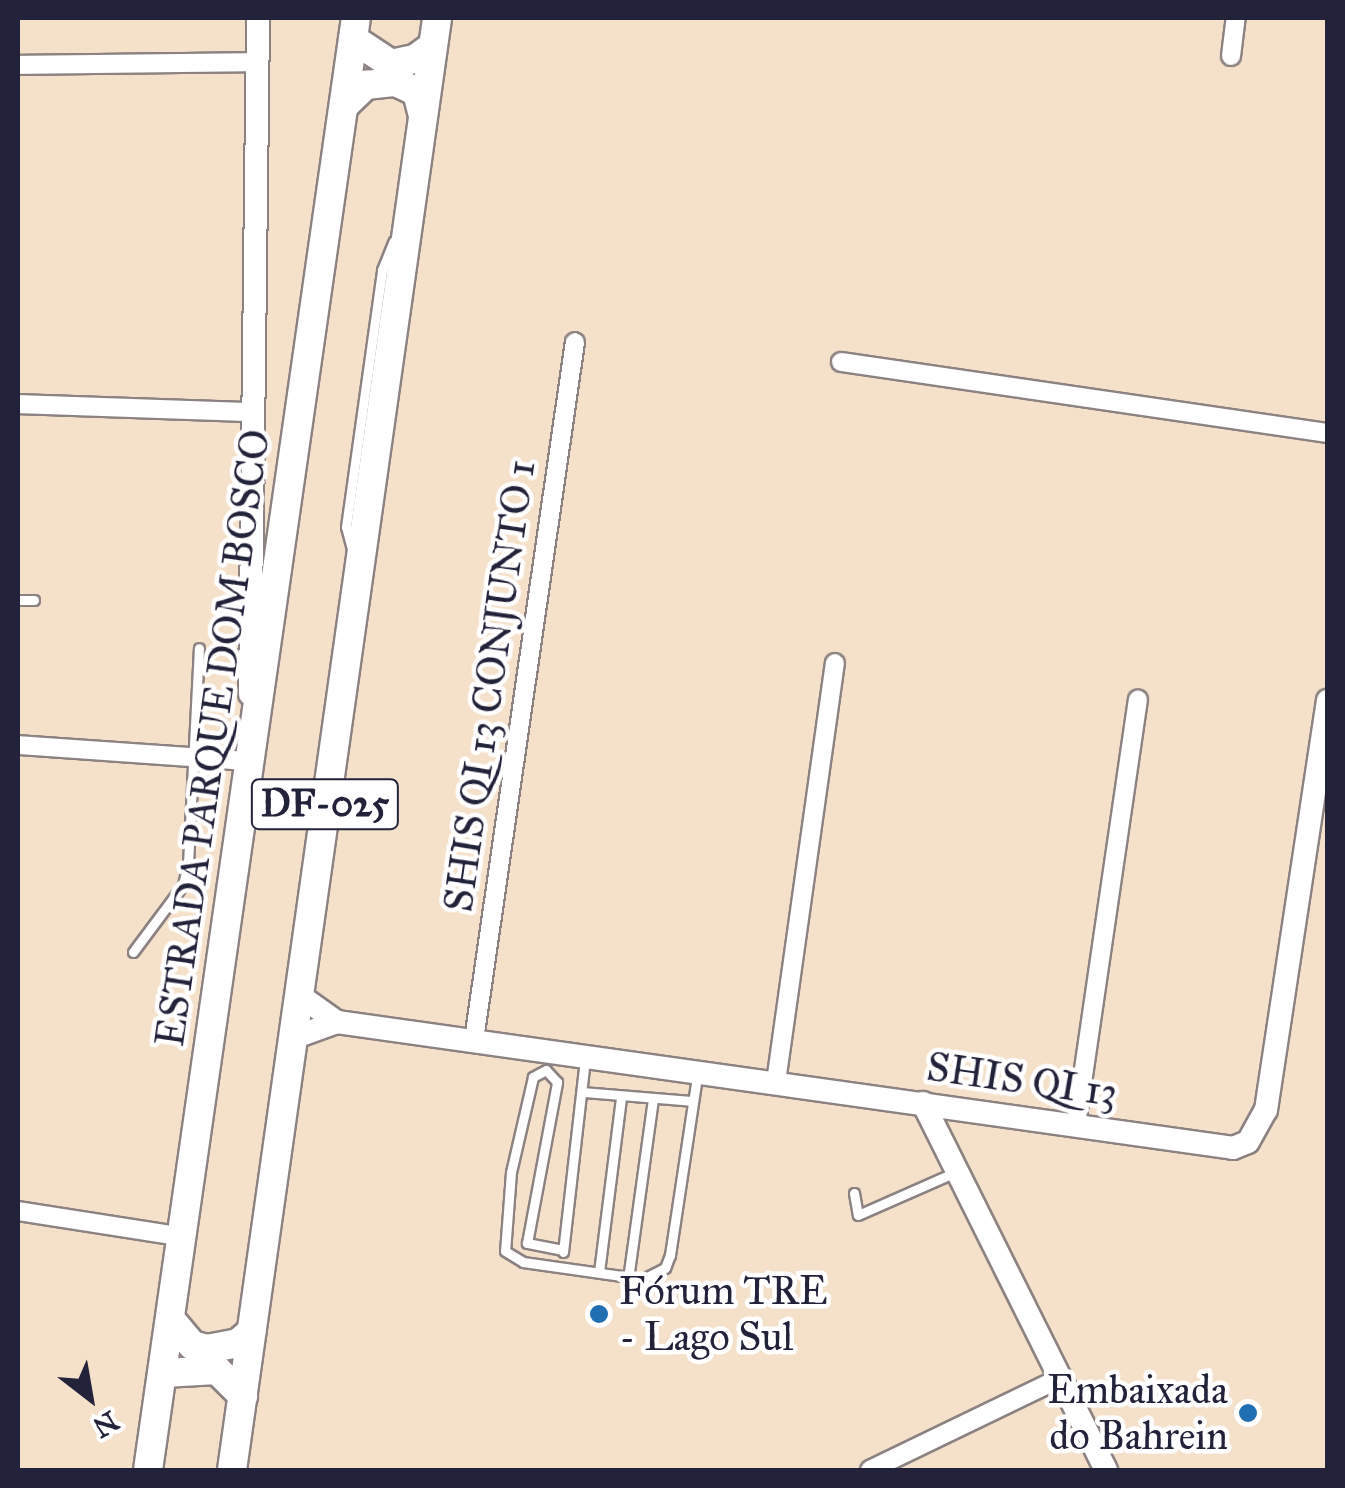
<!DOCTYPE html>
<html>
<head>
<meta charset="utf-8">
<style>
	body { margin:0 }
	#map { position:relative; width:1345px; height:1488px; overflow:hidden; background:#f5e1c9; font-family:"IM FELL Great Primer",serif }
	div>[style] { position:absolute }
	.roads { filter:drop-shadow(2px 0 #8c8282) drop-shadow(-2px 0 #8c8282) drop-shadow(0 2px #8c8282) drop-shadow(0 -2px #8c8282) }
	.service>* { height:9px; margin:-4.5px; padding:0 4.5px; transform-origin:4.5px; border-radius:4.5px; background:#fff }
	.minor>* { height:18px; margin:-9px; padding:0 9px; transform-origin:9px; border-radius:9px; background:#fff }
	.tertiary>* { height:22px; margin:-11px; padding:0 11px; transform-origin:11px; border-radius:11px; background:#fff }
	.primary>* { height:28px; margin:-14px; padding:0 14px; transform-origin:14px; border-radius:14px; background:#fff }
	.dots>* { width:28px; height:28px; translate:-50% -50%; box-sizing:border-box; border:5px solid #fff; border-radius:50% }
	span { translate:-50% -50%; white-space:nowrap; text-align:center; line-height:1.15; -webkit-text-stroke:9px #fff; paint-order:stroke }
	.shield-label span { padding:2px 8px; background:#fff; border:2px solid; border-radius:8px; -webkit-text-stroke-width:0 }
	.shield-label { font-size:38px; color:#22223b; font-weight:700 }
	.street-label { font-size:40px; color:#22223b }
	.poi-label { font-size:40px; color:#22223b }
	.left { translate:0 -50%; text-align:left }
	.right { translate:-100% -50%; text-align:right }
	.frame { position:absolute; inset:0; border:20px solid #22223b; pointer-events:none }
	.north { position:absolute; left:40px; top:1348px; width:100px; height:100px; -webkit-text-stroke:8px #fff; paint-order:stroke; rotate:149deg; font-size:28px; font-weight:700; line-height:40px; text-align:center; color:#22223b }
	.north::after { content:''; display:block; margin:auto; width:35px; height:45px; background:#22223b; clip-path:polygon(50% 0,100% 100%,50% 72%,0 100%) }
</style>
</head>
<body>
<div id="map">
	<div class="roads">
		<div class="service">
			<div style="left:352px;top:549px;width:23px;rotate:-105deg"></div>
			<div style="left:346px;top:527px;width:260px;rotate:-82deg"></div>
			<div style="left:382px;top:270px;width:31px;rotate:-68deg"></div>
			<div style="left:18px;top:600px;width:16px"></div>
			<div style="left:133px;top:952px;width:84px;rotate:-53.3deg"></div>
			<div style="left:183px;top:885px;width:22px;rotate:-77deg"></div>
			<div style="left:188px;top:864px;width:216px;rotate:-87.1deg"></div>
			<div style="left:583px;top:1092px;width:110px;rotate:4.7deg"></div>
			<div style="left:854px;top:1193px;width:22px;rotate:80deg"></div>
			<div style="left:858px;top:1215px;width:107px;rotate:-23.7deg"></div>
			<div style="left:563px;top:1250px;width:37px;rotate:-169deg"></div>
			<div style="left:527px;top:1243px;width:164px;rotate:-79.4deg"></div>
			<div style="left:557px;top:1082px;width:16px;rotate:-133deg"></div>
			<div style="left:546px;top:1070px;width:15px;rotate:152deg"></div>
			<div style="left:533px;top:1077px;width:98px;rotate:103deg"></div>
			<div style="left:511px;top:1172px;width:79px;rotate:94.3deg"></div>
			<div style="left:505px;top:1251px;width:21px;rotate:31deg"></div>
			<div style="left:523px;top:1262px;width:121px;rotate:8.1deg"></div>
			<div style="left:643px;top:1279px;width:25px;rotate:-27deg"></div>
			<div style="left:665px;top:1268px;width:14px;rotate:-69deg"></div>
			<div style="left:670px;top:1255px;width:181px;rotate:-81.4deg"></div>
			<div style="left:563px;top:1252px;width:194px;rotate:-83.5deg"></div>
			<div style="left:599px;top:1272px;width:176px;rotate:-82.8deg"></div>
			<div style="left:628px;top:1279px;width:182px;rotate:-82.1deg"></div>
		</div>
		<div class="minor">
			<div style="left:1231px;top:56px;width:38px;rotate:-83deg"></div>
			<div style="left:18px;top:65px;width:241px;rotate:-0.7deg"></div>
			<div style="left:841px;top:362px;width:492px;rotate:8.3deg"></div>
			<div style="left:18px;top:404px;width:234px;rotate:2deg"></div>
			<div style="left:18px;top:745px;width:231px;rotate:4deg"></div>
			<div style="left:474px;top:1040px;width:705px;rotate:-81.77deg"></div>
			<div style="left:776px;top:1082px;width:423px;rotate:-82deg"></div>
			<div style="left:1076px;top:1124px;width:429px;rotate:-81.7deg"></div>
			<div style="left:18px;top:1211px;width:168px;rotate:8.9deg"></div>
			<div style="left:870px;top:1470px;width:213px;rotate:-25.8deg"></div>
		</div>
		<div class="tertiary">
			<div style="left:250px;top:694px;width:676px;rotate:-89.32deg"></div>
			<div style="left:299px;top:995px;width:47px;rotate:35.4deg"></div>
			<div style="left:337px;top:1022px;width:905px;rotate:8deg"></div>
			<div style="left:1233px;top:1148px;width:16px;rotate:-22deg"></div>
			<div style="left:1248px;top:1142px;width:37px;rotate:-61deg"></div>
			<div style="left:1266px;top:1110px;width:414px;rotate:-81.4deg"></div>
			<div style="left:293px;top:1038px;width:47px;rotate:-20deg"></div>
			<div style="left:923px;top:1103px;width:410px;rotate:63.5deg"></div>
		</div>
		<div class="primary">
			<div style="left:353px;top:39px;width:45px;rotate:33.3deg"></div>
			<div style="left:391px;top:64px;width:25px;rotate:-12deg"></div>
			<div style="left:415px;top:59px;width:22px;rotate:-36deg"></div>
			<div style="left:346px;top:104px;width:28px;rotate:-44deg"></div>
			<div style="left:366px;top:85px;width:30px;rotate:-6deg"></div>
			<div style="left:396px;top:82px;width:23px;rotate:25deg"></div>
			<div style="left:417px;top:92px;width:21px;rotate:76deg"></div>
			<div style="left:172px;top:1321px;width:31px;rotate:50deg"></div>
			<div style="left:192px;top:1345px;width:16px;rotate:15deg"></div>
			<div style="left:207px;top:1349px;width:32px;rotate:-11deg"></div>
			<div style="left:238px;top:1343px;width:18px;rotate:-41deg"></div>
			<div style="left:164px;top:1373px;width:53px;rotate:-3.2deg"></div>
			<div style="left:217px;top:1370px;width:37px;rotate:45deg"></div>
			<div style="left:148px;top:1470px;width:1467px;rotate:-81.85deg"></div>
			<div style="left:232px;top:1470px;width:1466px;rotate:-81.96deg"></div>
		</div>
	</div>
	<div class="dots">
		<div style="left:599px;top:1314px;background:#1f6fb2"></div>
		<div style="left:1248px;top:1413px;background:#1f6fb2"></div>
	</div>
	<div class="shield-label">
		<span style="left:325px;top:804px">DF-025</span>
	</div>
	<div class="street-label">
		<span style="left:490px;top:686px;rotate:-82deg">SHIS QI 13 CONJUNTO 1</span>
		<span style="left:213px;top:738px;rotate:-82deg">ESTRADA PARQUE DOM BOSCO</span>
		<span style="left:1022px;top:1080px;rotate:8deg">SHIS QI 13</span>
	</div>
	<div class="poi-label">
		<span class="left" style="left:619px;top:1314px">Fórum TRE<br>- Lago Sul</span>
		<span class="right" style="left:1228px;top:1413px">Embaixada<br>do Bahrein</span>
	</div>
	<div class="frame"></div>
	<div class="north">N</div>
</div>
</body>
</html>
